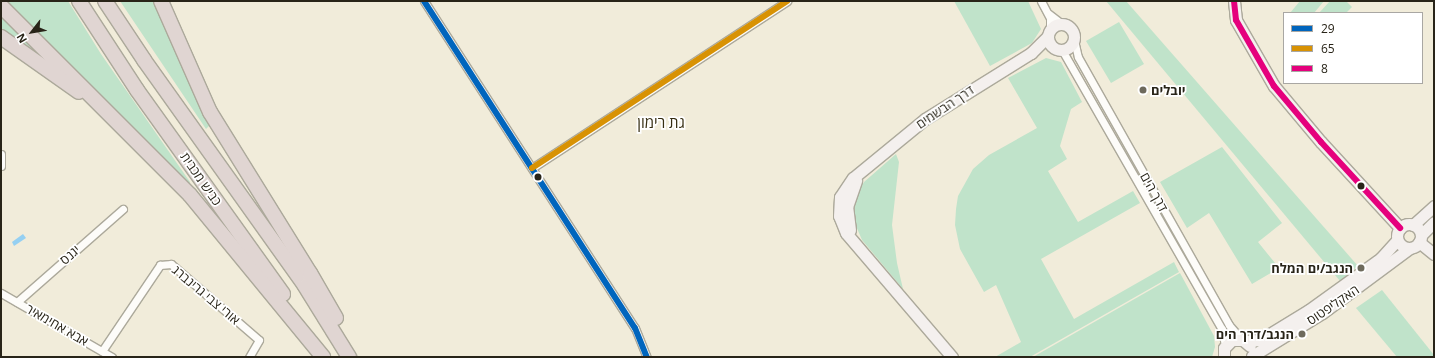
<!DOCTYPE html>
<html>
<head>
<meta charset="utf-8">
<style>
	body { margin:0 }
	#map { position:relative; width:1435px; height:358px; overflow:hidden; background:#f1ecda; font-family:"Open Sans","Noto Sans Hebrew",sans-serif }
	div>[style] { position:absolute }
	.green>* { inset:0; background:#c0e3ca }
	.water>* { inset:0; background:#95d0f2 }
	.roads { filter:drop-shadow(1px 0 #aca99b) drop-shadow(-1px 0 #aca99b) drop-shadow(0 1px #aca99b) drop-shadow(0 -1px #aca99b) }
	.street>* { height:7px; margin:-3.5px; padding:0 3.5px; transform-origin:3.5px; border-radius:3.5px; background:#fdfcf9 }
	.secondary>* { height:11px; margin:-5.5px; padding:0 5.5px; transform-origin:5.5px; border-radius:5.5px; background:#f4f0ee }
	.secondary>.ring { margin:-5.5px; padding:0; box-sizing:content-box; background:none; border:11px solid #f4f0ee; border-radius:50% }
	.highway>* { height:14px; margin:-7px; padding:0 7px; transform-origin:7px; border-radius:7px; background:#e0d5d2 }
	.bus-1>* { height:6px; margin:-3px; padding:0 3px; transform-origin:3px; border-radius:3px; background:#0065bd }
	.bus-2>* { height:6px; margin:-3px; padding:0 3px; transform-origin:3px; border-radius:3px; background:#d89204 }
	.bus-3>* { height:6px; margin:-3px; padding:0 3px; transform-origin:3px; border-radius:3px; background:#e5007d }
	.dots>* { width:11px; height:11px; translate:-50% -50%; box-sizing:border-box; border:2px solid #fff; border-radius:50% }
	span { translate:-50% -50%; white-space:nowrap; text-align:center; line-height:1.15; -webkit-text-stroke:3.5px #fff; paint-order:stroke }
	.poi-label { font-size:13px; color:#282418; font-weight:700 }
	.left { translate:0 -50%; text-align:left }
	.right { translate:-100% -50%; text-align:right }
	.street-label { font-size:13px; color:#282418 }
	.quarter-label { font-size:15px; color:#352d11 }
	.frame { position:absolute; inset:0; border:2px solid #282418; pointer-events:none }
	.legend { position:absolute; left:1283px; top:12px; width:140px; height:72px; box-sizing:border-box; background:#fff; border:1px solid #a9a7a3; margin:0; padding:5px 7px; list-style:none; font-size:12px; color:#282418 }
	.legend li { display:flex; align-items:center; gap:8px; height:20px }
	.legend b { width:20px; border:1px solid #a9a7a3 }
	.north { position:absolute; left:12px; top:12px; width:40px; height:40px; -webkit-text-stroke:3px #fff; paint-order:stroke; rotate:239deg; font-size:11px; font-weight:700; line-height:16px; text-align:center; color:#282418 }
	.north::after { content:''; display:block; margin:auto; width:14px; height:18px; background:#282418; clip-path:polygon(50% 0,100% 100%,50% 72%,0 100%) }
</style>
</head>
<body>
<div id="map">
	<div class="green">
		<div style="clip-path:polygon(3px 1px,68px 1px,101px 54px,190px 182px,188px 187px,52px 46px)"></div>
		<div style="clip-path:polygon(120px 1px,156px 1px,193px 91px,210px 125px,206px 129px)"></div>
		<div style="clip-path:polygon(954px 1px,1028px 1px,1041px 29px,1032px 43px,990px 66px)"></div>
		<div style="clip-path:polygon(1106px 1px,1126px 1px,1358px 266px,1340px 281px)"></div>
		<div style="clip-path:polygon(1300px 1px,1324px 1px,1314px 13px,1290px 13px)"></div>
		<div style="clip-path:polygon(1330px 1px,1346px 1px,1352px 7px,1346px 13px,1319px 13px)"></div>
		<div style="clip-path:polygon(1px 13px,45px 56px,44px 62px,1px 28px)"></div>
		<div style="clip-path:polygon(1119px 22px,1144px 64px,1111px 83px,1086px 41px)"></div>
		<div style="clip-path:polygon(1046px 58px,1061px 62px,1082px 102px,1071px 109px,1060px 146px,1067px 159px,1048px 171px,1078px 222px,1133px 191px,1140px 203px,1041px 259px,1074px 319px,1174px 262px,1179px 272px,1030px 357px,995px 357px,1021px 342px,996px 285px,984px 292px,960px 249px,955px 225px,956px 209px,958px 196px,973px 169px,989px 155px,1037px 128px,1008px 78px)"></div>
		<div style="clip-path:polygon(1222px 147px,1282px 223px,1258px 242px,1279px 268px,1252px 284px,1209px 213px,1187px 228px,1160px 182px)"></div>
		<div style="clip-path:polygon(896px 154px,899px 162px,892px 225px,897px 263px,903px 289px,862px 240px,856px 226px,854px 211px,856px 196px,864px 182px)"></div>
		<div style="clip-path:polygon(1180px 273px,1214px 336px,1215px 347px,1212px 357px,1033px 357px)"></div>
		<div style="clip-path:polygon(1382px 290px,1434px 355px,1434px 357px,1397px 357px,1356px 308px)"></div>
	</div>
	<div class="water">
		<div style="clip-path:polygon(23px 234px,26px 238px,14px 246px,12px 242px)"></div>
	</div>
	<div class="roads">
		<div class="street">
			<div style="left:424px;top:1px;width:389px;rotate:57.2deg"></div>
			<div style="left:635px;top:328px;width:31px;rotate:68deg"></div>
			<div style="left:1041px;top:1px;width:19px;rotate:62deg"></div>
			<div style="left:1050px;top:18px;width:12px;rotate:90deg"></div>
			<div style="left:1049px;top:14px;width:16px;rotate:38deg"></div>
			<div style="left:1074px;top:40px;width:17px;rotate:77deg"></div>
			<div style="left:1078px;top:57px;width:308px;rotate:60.6deg"></div>
			<div style="left:1229px;top:325px;width:18px;rotate:49deg"></div>
			<div style="left:1062px;top:50px;width:322px;rotate:60.2deg"></div>
			<div style="left:1222px;top:329px;width:17px;rotate:80deg"></div>
			<div style="left:1px;top:154px;width:12px;rotate:90deg"></div>
			<div style="left:532px;top:168px;width:305px;rotate:-33.2deg"></div>
			<div style="left:1px;top:293px;width:128px;rotate:30deg"></div>
			<div style="left:17px;top:302px;width:141px;rotate:-41.3deg"></div>
			<div style="left:102px;top:351px;width:104px;rotate:-56deg"></div>
			<div style="left:160px;top:265px;width:11px;rotate:-5deg"></div>
			<div style="left:171px;top:264px;width:116px;rotate:40.8deg"></div>
			<div style="left:259px;top:340px;width:20px;rotate:120deg"></div>
		</div>
		<div class="secondary">
			<div style="left:1234px;top:1px;width:19px;rotate:84deg"></div>
			<div style="left:1236px;top:20px;width:76px;rotate:60.1deg"></div>
			<div style="left:1274px;top:86px;width:73px;rotate:50deg"></div>
			<div style="left:1321px;top:142px;width:117px;rotate:47.4deg"></div>
			<div class="ring" style="left:1048px;top:24px;width:15px;height:15px"></div>
			<div class="ring" style="left:1397px;top:224px;width:13px;height:13px"></div>
			<div style="left:1413px;top:225px;width:28px;rotate:-42deg"></div>
			<div style="left:850px;top:230px;width:23px;rotate:-97deg"></div>
			<div style="left:847px;top:207px;width:28px;rotate:-71deg"></div>
			<div style="left:1421px;top:235px;width:18px;rotate:-45deg"></div>
			<div style="left:1419px;top:242px;width:19px;rotate:39deg"></div>
			<div style="left:1245px;top:341px;width:15px;rotate:-4deg"></div>
			<div style="left:1260px;top:340px;width:57px;rotate:-31.5deg"></div>
			<div style="left:1309px;top:310px;width:89px;rotate:-35.8deg"></div>
			<div style="left:1381px;top:258px;width:24px;rotate:-48deg"></div>
			<div style="left:1252px;top:356px;width:82px;rotate:-31.6deg"></div>
			<div style="left:1322px;top:313px;width:109px;rotate:-36.5deg"></div>
			<div style="left:952px;top:357px;width:163px;rotate:-130.5deg"></div>
			<div style="left:846px;top:233px;width:18px;rotate:-112deg"></div>
			<div style="left:839px;top:216px;width:19px;rotate:-87deg"></div>
			<div style="left:840px;top:197px;width:23px;rotate:-56deg"></div>
			<div style="left:853px;top:178px;width:93px;rotate:-39.3deg"></div>
			<div style="left:925px;top:119px;width:125px;rotate:-31.9deg"></div>
			<div style="left:1031px;top:53px;width:24px;rotate:-45deg"></div>
			<div style="left:1224px;top:357px;width:9px;rotate:-90deg"></div>
			<div style="left:1224px;top:348px;width:11px;rotate:-45deg"></div>
			<div style="left:1232px;top:340px;width:11px"></div>
			<div style="left:1243px;top:340px;width:9px;rotate:41deg"></div>
		</div>
		<div class="highway">
			<div style="left:79px;top:1px;width:106px;rotate:56.9deg"></div>
			<div style="left:137px;top:90px;width:251px;rotate:54.4deg"></div>
			<div style="left:105px;top:1px;width:71px;rotate:56.5deg"></div>
			<div style="left:144px;top:60px;width:277px;rotate:54.5deg"></div>
			<div style="left:305px;top:286px;width:84px;rotate:58.2deg"></div>
			<div style="left:161px;top:1px;width:121px;rotate:66.2deg"></div>
			<div style="left:210px;top:112px;width:190px;rotate:58.2deg"></div>
			<div style="left:310px;top:273px;width:52px;rotate:60deg"></div>
			<div style="left:1px;top:6px;width:267px;rotate:45deg"></div>
			<div style="left:190px;top:195px;width:210px;rotate:50.6deg"></div>
			<div style="left:1px;top:37px;width:95px;rotate:35.2deg"></div>
		</div>
	</div>
	<div class="bus-1">
		<div style="left:424px;top:1px;width:389px;rotate:57.2deg"></div>
		<div style="left:635px;top:328px;width:31px;rotate:68deg"></div>
	</div>
	<div class="bus-2">
		<div style="left:532px;top:168px;width:305px;rotate:-33.2deg"></div>
	</div>
	<div class="bus-3">
		<div style="left:1234px;top:1px;width:19px;rotate:84deg"></div>
		<div style="left:1236px;top:20px;width:76px;rotate:60.1deg"></div>
		<div style="left:1274px;top:86px;width:73px;rotate:50deg"></div>
		<div style="left:1321px;top:142px;width:117px;rotate:47.4deg"></div>
	</div>
	<div class="dots">
		<div style="left:1143px;top:90px;background:#6e6a5c"></div>
		<div style="left:538px;top:177px;background:#282418"></div>
		<div style="left:1361px;top:186px;background:#282418"></div>
		<div style="left:1361px;top:268px;background:#6e6a5c"></div>
		<div style="left:1302px;top:334px;background:#6e6a5c"></div>
	</div>
	<div class="poi-label">
		<span class="left" style="left:1151px;top:90px">יובלים</span>
		<span class="right" style="left:1353px;top:268px">הנגב/ים המלח</span>
		<span class="right" style="left:1294px;top:334px">הנגב/דרך הים</span>
	</div>
	<div class="street-label">
		<span style="left:945px;top:107px;rotate:-34deg">דרך הבשמים</span>
		<span style="left:201px;top:179px;rotate:55deg">כביש מכבית</span>
		<span style="left:1154px;top:192px;rotate:61deg">דרך הים</span>
		<span style="left:70px;top:255px;rotate:-41deg">יגנס</span>
		<span style="left:206px;top:295px;rotate:40deg">אורי צבי גרינברג</span>
		<span style="left:1333px;top:305px;rotate:-34deg">האקליפטוס</span>
		<span style="left:57px;top:325px;rotate:30deg">אבא אחימאיר</span>
	</div>
	<div class="quarter-label">
		<span style="left:661px;top:123px">גת רימון</span>
	</div>
	<div class="frame"></div>
	<ul class="legend">
	<li><b style="height:5px;background:#0065bd"></b>29</li>
	<li><b style="height:5px;background:#d89204"></b>65</li>
	<li><b style="height:5px;background:#e5007d"></b>8</li>
	</ul>
	<div class="north">N</div>
</div>
</body>
</html>
